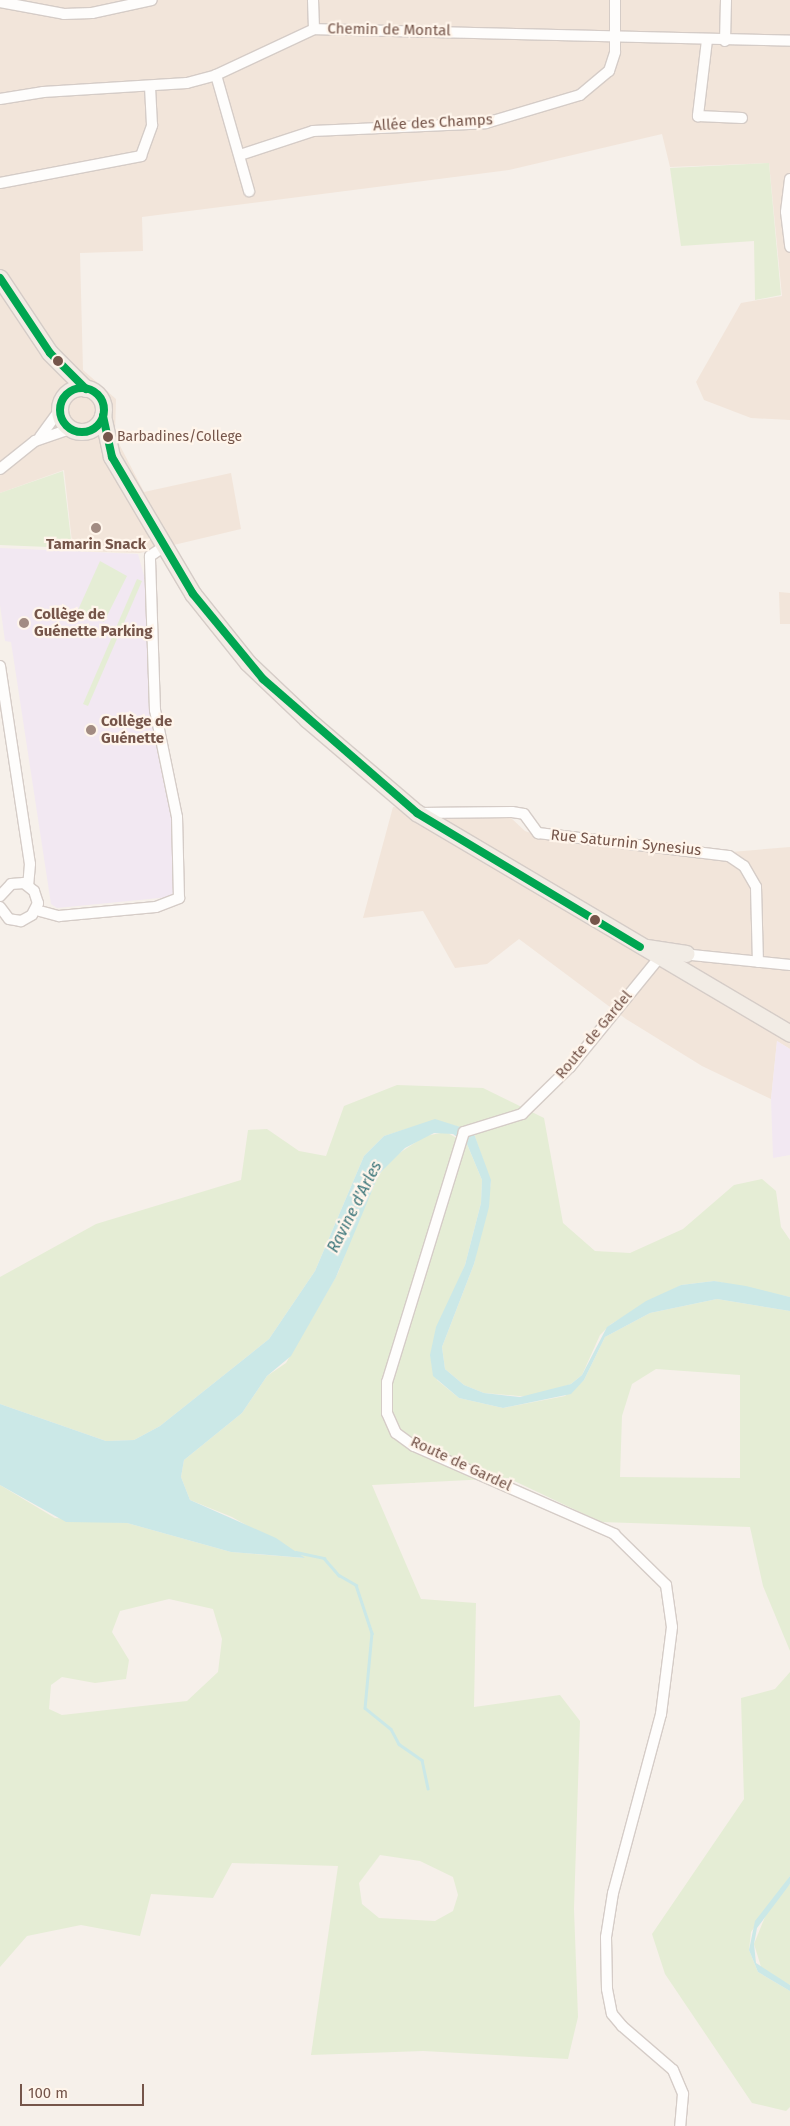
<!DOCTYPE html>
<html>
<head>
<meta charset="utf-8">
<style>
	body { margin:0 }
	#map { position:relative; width:790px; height:2126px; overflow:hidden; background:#f6f0ea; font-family:"Fira Sans",sans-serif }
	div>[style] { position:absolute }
	.residential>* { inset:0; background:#f2e5da }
	.education>* { inset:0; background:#f2e8f2 }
	.green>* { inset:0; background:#e5edd5 }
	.water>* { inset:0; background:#cbe8e7 }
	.stream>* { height:2.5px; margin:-1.25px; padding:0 1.25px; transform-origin:1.25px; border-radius:1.25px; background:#cbe8e7 }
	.roads { filter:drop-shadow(1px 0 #d5ccc7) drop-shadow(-1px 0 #d5ccc7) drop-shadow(0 1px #d5ccc7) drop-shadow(0 -1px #d5ccc7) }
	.street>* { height:10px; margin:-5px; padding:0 5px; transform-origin:5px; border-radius:5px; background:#fefdfc }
	.primary>* { height:16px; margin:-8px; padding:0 8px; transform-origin:8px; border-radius:8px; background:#f2ece5 }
	.primary>.ring { margin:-8px; padding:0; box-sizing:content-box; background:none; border:16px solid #f2ece5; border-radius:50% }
	.bus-1>* { height:8px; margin:-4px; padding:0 4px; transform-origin:4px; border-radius:4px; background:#00a651 }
	.bus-1>.ring { margin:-4px; padding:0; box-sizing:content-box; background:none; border:8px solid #00a651; border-radius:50% }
	.dots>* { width:14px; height:14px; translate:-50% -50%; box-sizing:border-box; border:2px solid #fff5eb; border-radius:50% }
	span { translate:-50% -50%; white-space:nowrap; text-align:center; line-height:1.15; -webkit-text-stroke:4.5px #fff5eb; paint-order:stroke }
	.bus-label { font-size:14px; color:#75554a }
	.left { translate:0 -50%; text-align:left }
	.street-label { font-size:15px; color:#75554a }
	.poi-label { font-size:15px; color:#75554a; font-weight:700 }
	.water-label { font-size:16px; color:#3d767b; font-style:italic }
	.scale { position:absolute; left:20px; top:2084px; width:124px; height:22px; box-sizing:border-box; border:2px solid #75554a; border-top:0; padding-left:6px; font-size:15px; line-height:18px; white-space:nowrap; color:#75554a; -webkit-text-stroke:4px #fff5eb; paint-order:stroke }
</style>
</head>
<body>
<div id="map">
	<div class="residential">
		<div style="clip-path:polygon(0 0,790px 0,790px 420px,751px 418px,704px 400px,696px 382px,741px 303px,782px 296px,769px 163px,670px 167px,662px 134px,509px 170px,142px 217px,143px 251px,80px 253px,83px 370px,116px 399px,115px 436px,144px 492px,231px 473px,241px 529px,140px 553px,73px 551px,64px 470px,0 493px)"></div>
		<div style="clip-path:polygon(779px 592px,790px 593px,790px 624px,780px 624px)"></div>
		<div style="clip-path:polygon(393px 807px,511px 818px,525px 831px,550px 840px,695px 855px,790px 847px,790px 1049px,777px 1041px,771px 1099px,702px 1066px,626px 1019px,519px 939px,487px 964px,455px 968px,423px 911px,363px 918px)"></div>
	</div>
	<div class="education">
		<div style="clip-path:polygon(0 548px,138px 554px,146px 583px,153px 710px,171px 803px,176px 887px,170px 897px,57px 908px,51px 904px,11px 642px,5px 641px,0 605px)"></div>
		<div style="clip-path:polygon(777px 1041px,790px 1049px,790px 1155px,773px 1158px,771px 1099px)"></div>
	</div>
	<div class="green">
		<div style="clip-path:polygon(769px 163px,781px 295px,755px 300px,754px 241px,681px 246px,670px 168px)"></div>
		<div style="clip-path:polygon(63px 471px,72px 548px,0 545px,0 493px)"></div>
		<div style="clip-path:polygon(100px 561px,127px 576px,104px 622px,78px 610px)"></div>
		<div style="clip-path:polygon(137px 579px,142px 581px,88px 706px,83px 704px)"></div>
		<div style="clip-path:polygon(397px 1085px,483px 1088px,544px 1118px,563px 1223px,595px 1251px,630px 1253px,683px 1229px,734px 1185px,762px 1179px,776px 1191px,781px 1227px,790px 1240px,790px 1297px,714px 1281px,681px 1285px,611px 1324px,600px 1335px,582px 1375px,571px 1384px,530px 1397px,484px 1393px,464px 1385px,445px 1369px,442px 1347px,474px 1264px,491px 1183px,473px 1131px,435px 1120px,384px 1136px,364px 1156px,315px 1271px,269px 1339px,160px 1426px,134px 1440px,106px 1441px,0 1404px,0 1277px,96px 1224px,241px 1180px,248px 1130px,267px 1129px,299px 1151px,326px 1156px,344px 1106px)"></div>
		<div style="clip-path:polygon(evenodd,446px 1132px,467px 1144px,482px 1180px,481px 1203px,465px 1265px,434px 1341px,437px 1380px,459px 1398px,503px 1408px,565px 1396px,584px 1380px,605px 1337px,650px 1313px,717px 1299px,790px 1311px,790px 1651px,763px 1586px,750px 1527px,601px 1522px,508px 1478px,372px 1485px,421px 1599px,476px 1603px,474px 1707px,560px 1695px,580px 1721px,574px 1909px,578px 2017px,568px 2059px,423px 2051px,311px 2055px,338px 1866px,232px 1863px,213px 1898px,151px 1894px,140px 1936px,81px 1925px,27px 1936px,0 1967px,0 1485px,55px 1518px,127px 1523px,231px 1552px,304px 1558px,232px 1517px,190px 1500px,181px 1477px,184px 1460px,242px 1413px,267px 1376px,286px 1363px,338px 1273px,368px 1193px,389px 1160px,425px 1136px,446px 1132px,656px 1369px,740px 1375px,740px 1478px,620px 1477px,622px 1416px,632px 1384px,656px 1369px,446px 1132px,169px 1599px,213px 1609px,222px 1639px,218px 1672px,187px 1701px,62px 1715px,49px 1709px,51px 1685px,62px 1677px,95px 1683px,126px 1679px,129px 1660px,112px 1632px,120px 1611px,169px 1599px,446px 1132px,380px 1855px,420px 1861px,453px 1877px,458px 1895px,453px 1911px,435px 1921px,379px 1918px,362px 1904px,359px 1883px,380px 1855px)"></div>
		<div style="clip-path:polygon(790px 1672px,790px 1876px,751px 1932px,749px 1950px,758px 1972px,790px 1991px,790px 2107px,786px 2111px,752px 2103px,665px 1974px,652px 1934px,744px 1799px,741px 1698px,775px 1689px)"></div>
		<div style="clip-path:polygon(790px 1884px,790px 1985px,762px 1970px,754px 1944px,769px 1907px)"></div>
	</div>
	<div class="water">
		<div style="clip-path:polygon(435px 1119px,473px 1131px,491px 1180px,489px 1207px,474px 1264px,442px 1347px,445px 1369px,464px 1385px,484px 1393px,520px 1397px,571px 1384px,582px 1375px,607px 1327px,646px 1301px,681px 1285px,714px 1281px,746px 1286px,790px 1297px,790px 1311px,717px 1299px,650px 1313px,605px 1337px,584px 1380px,571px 1394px,503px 1408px,459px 1398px,433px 1376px,430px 1355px,436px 1327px,465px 1265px,481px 1203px,482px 1180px,467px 1144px,453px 1134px,434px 1133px,405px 1148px,379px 1174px,336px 1277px,291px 1356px,267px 1376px,242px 1413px,184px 1460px,181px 1477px,190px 1500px,276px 1538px,305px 1558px,231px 1552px,127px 1523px,66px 1522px,0 1485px,0 1404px,106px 1441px,134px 1440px,160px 1426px,269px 1339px,315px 1271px,364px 1156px,384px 1136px)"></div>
		<div style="clip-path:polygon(790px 1876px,790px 1884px,757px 1928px,754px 1944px,756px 1963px,790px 1985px,790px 1991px,758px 1972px,749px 1950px,755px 1921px)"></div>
	</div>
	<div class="stream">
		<div style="left:296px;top:1552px;width:29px;rotate:12deg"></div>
		<div style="left:324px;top:1558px;width:23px;rotate:49deg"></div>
		<div style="left:339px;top:1575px;width:20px;rotate:30deg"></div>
		<div style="left:356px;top:1585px;width:51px;rotate:71.6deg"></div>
		<div style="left:372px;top:1633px;width:75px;rotate:95.3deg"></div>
		<div style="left:365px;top:1708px;width:33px;rotate:39deg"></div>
		<div style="left:391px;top:1729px;width:17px;rotate:62deg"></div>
		<div style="left:399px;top:1744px;width:28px;rotate:35deg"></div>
		<div style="left:422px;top:1760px;width:29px;rotate:78deg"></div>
	</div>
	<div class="roads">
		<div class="street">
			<div style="left:313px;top:0;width:29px;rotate:88deg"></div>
			<div style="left:0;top:2px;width:65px;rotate:10.6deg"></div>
			<div style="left:64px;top:14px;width:28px;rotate:-2deg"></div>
			<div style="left:92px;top:13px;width:61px;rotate:-12.2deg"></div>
			<div style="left:707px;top:40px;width:77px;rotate:96.8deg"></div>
			<div style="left:698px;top:116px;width:44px;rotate:2.6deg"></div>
			<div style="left:725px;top:41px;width:41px;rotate:-88.6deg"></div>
			<div style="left:216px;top:75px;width:121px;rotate:74.1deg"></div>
			<div style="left:0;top:99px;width:44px;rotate:-9.2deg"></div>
			<div style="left:43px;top:92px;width:144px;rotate:-3.6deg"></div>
			<div style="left:187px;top:83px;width:30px;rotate:-15deg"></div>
			<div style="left:216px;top:75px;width:108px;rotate:-25.1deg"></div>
			<div style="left:314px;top:29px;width:476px;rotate:1.4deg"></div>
			<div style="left:240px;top:155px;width:77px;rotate:-18.2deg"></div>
			<div style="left:313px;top:131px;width:173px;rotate:-2.6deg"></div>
			<div style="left:486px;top:123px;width:98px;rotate:-16.6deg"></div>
			<div style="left:580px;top:95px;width:38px;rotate:-40deg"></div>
			<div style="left:609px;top:71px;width:20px;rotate:-72deg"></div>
			<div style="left:615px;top:52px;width:52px;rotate:-90deg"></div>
			<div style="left:790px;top:179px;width:33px;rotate:97deg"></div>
			<div style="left:786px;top:212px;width:35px;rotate:83deg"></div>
			<div style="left:0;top:183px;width:144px;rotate:-10.8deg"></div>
			<div style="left:141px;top:156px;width:33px;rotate:-70deg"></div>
			<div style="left:152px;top:125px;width:36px;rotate:-93deg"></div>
			<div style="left:40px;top:437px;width:32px;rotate:-54deg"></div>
			<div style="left:0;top:469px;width:45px;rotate:-38.7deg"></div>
			<div style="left:35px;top:441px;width:36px;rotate:-19deg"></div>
			<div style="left:0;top:666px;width:200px;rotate:81.4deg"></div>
			<div style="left:30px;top:864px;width:21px;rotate:95deg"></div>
			<div style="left:421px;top:813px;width:91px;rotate:-0.6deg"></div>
			<div style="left:512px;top:812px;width:12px;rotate:9deg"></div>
			<div style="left:524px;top:814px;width:24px;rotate:54deg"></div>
			<div style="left:538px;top:833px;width:192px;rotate:6.9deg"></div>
			<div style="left:729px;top:856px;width:18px;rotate:34deg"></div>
			<div style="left:744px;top:866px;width:24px;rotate:60deg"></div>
			<div style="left:756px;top:887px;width:75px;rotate:88.5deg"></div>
			<div style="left:0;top:896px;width:16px;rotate:-47deg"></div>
			<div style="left:11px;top:884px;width:13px;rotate:-4deg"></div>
			<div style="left:24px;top:883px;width:13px;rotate:39deg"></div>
			<div style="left:34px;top:891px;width:13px;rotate:72deg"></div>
			<div style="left:38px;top:903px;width:13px;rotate:117deg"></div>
			<div style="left:32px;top:915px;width:13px;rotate:151deg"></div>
			<div style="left:21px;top:921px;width:12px;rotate:-171deg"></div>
			<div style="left:9px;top:919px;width:15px;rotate:-127deg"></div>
			<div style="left:36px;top:910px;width:24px;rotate:15deg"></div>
			<div style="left:59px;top:916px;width:97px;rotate:-5.3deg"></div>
			<div style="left:156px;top:907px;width:25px;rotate:-21deg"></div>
			<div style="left:179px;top:898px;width:81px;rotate:-91.4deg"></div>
			<div style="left:177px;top:817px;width:109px;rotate:-101.6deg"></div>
			<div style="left:155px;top:710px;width:154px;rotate:-91.9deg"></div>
			<div style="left:150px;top:556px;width:18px;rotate:-34deg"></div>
			<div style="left:682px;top:954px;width:109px;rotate:5.8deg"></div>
			<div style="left:659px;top:958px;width:141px;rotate:129.2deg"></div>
			<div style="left:570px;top:1067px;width:67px;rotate:135.6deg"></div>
			<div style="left:522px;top:1114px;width:61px;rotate:162.8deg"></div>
			<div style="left:464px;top:1132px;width:262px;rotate:107.1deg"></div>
			<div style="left:387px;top:1382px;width:31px;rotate:90deg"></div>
			<div style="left:387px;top:1413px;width:22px;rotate:66deg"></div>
			<div style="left:396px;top:1433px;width:22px;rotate:36deg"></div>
			<div style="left:414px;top:1446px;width:219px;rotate:23.7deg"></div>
			<div style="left:614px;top:1534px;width:73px;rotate:44.4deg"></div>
			<div style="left:666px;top:1585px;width:42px;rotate:81.9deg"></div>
			<div style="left:672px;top:1627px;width:88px;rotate:97.2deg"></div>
			<div style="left:661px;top:1714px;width:185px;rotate:105deg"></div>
			<div style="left:613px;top:1893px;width:45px;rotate:99deg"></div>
			<div style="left:606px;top:1937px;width:52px;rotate:88.9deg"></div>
			<div style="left:607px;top:1989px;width:25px;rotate:79deg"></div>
			<div style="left:612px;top:2014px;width:16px;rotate:50deg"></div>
			<div style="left:622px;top:2026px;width:67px;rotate:40.8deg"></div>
			<div style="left:673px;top:2070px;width:26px;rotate:67deg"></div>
			<div style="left:683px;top:2094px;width:32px;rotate:95deg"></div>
		</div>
		<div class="primary">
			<div style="left:0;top:278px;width:90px;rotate:56.3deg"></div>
			<div style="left:50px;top:353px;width:51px;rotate:45deg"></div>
			<div class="ring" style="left:60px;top:388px;width:28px;height:28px"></div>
			<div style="left:103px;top:416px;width:42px;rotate:77.6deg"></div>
			<div style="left:112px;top:457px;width:159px;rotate:59.4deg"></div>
			<div style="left:193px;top:594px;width:88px;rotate:51.4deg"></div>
			<div style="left:248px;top:663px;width:83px;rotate:43.5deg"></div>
			<div style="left:308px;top:720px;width:143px;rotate:40.5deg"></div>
			<div style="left:417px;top:813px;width:434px;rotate:30.6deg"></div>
			<div style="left:647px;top:948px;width:40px;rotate:8.5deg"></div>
		</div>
	</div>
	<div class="bus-1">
		<div style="left:0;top:278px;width:90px;rotate:56.3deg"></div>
		<div style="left:50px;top:353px;width:51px;rotate:45deg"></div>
		<div class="ring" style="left:60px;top:388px;width:36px;height:36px"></div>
		<div style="left:103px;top:416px;width:42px;rotate:77.6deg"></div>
		<div style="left:112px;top:457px;width:159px;rotate:59.4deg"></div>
		<div style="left:193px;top:594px;width:110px;rotate:50.5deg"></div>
		<div style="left:263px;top:679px;width:204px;rotate:41deg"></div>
		<div style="left:417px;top:813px;width:260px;rotate:31deg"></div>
	</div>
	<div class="dots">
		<div style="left:58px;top:361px;background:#75554a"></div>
		<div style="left:108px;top:437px;background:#75554a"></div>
		<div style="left:96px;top:528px;background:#a28b82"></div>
		<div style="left:24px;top:623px;background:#a28b82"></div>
		<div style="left:91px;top:730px;background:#a28b82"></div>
		<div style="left:595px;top:920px;background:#75554a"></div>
	</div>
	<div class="bus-label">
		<span class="left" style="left:117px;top:437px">Barbadines/College</span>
	</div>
	<div class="street-label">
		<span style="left:389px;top:30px;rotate:1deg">Chemin de Montal</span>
		<span style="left:433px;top:123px;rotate:-3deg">Allée des Champs</span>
		<span style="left:626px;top:843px;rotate:6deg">Rue Saturnin Synesius</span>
		<span style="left:594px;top:1035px;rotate:-50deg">Route de Gardel</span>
		<span style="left:461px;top:1464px;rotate:25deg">Route de Gardel</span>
	</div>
	<div class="poi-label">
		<span style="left:96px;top:545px">Tamarin Snack</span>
		<span class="left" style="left:34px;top:623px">Collège de<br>Guénette Parking</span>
		<span class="left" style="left:101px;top:730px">Collège de<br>Guénette</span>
	</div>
	<div class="water-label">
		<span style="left:355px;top:1207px;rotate:-63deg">Ravine d'Arles</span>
	</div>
	<div class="scale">100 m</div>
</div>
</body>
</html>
